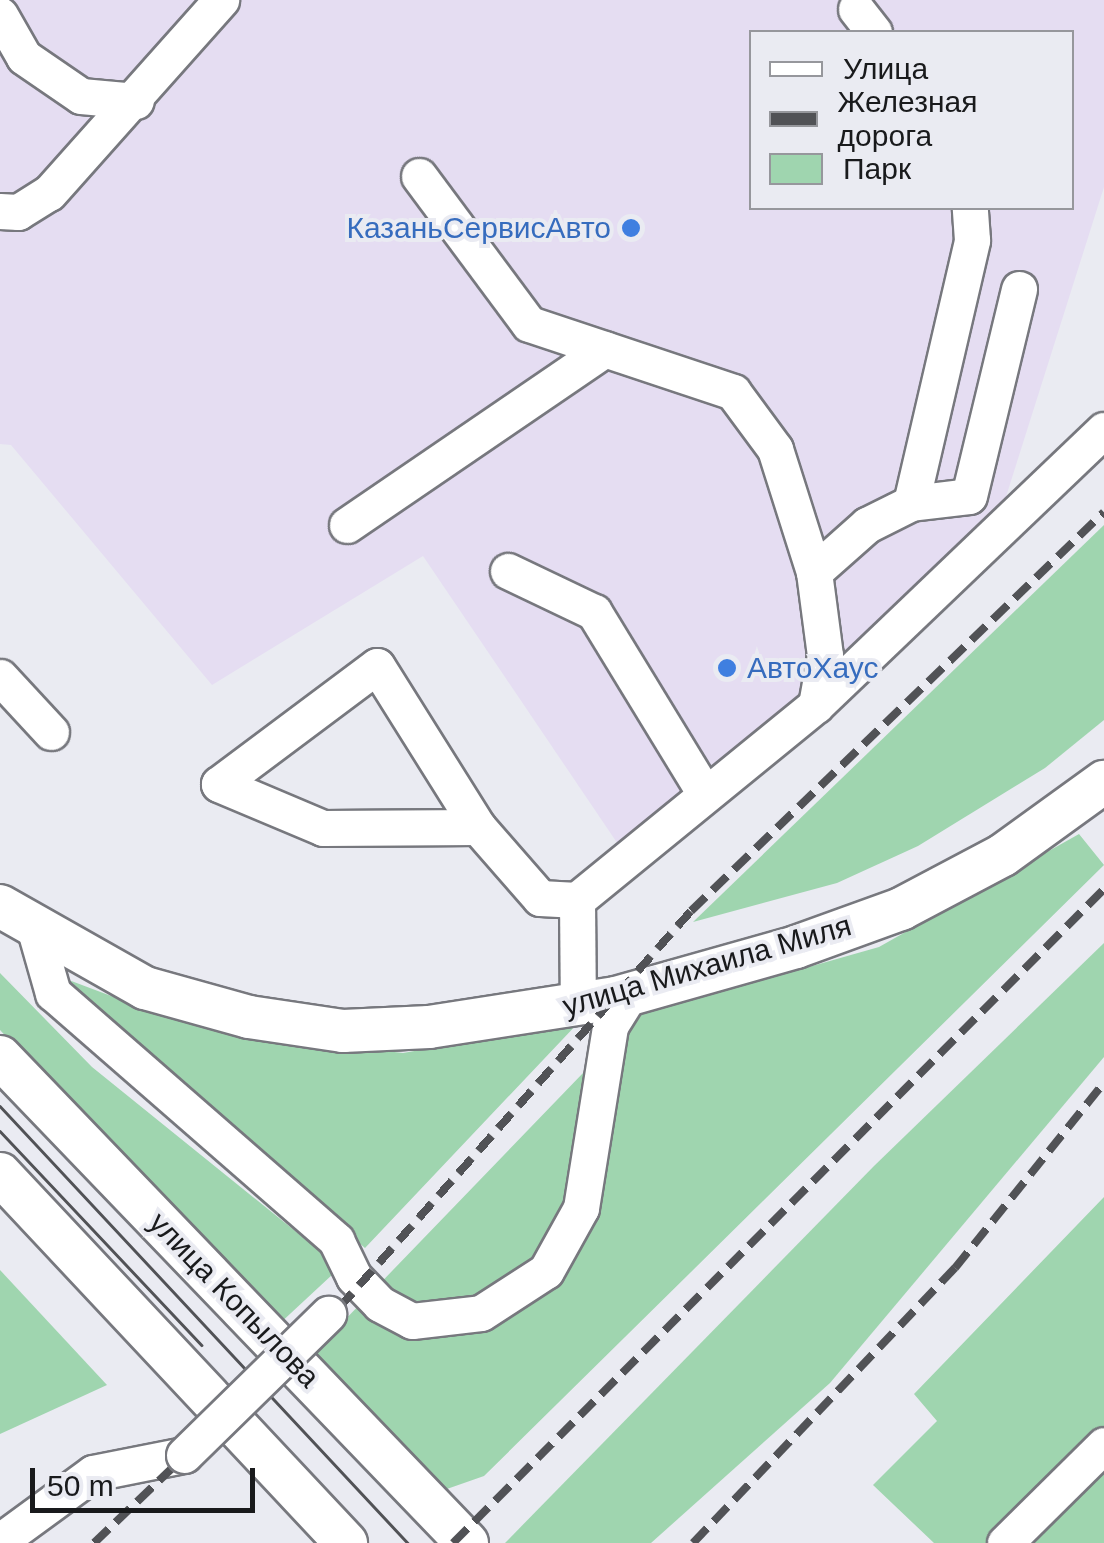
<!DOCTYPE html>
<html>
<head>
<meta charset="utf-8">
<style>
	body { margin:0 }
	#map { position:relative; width:1104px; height:1543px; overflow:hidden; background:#eaebf2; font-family:Helvetica,sans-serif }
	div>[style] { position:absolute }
	.industrial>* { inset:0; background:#e5ddf2 }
	.green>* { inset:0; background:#9fd5af }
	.roads { filter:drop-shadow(2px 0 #77787e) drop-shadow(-2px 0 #77787e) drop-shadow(0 2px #77787e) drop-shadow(0 -2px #77787e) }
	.minor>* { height:35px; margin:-17.5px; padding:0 17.5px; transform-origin:17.5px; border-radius:17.5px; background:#fff }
	.major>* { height:42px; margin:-21px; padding:0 21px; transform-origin:21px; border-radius:21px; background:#fff }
	.tram>* { height:2.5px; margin:-1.25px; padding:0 1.25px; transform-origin:1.25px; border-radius:1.25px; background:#515256 }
	.rail>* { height:8px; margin-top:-4px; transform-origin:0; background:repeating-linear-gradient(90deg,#515256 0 20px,transparent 0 30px) }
	.bridges { filter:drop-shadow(2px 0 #77787e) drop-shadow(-2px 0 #77787e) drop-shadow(0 2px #77787e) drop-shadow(0 -2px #77787e) }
	.minor-bridge>* { height:35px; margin:-17.5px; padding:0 17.5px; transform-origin:17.5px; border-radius:17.5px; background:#fff }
	.dots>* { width:28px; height:28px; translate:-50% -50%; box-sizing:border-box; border:5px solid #eaebf2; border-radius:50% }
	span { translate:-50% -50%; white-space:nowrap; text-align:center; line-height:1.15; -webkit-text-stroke:8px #eaebf2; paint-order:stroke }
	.shop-label { font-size:30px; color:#366cbe }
	.right { translate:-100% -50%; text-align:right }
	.left { translate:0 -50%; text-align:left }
	.street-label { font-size:30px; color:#191a1c }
	.legend { position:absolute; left:749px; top:30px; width:325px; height:180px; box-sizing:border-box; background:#eaebf2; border:2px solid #96979c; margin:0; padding:12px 18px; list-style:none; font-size:30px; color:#191a1c }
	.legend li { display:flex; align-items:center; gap:20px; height:50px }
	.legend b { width:50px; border:2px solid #96979c }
	.scale { position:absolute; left:30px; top:1468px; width:225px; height:45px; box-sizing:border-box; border:5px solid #191a1c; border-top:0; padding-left:12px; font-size:30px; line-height:35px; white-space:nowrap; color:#191a1c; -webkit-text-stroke:8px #eaebf2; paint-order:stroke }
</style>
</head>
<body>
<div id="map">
	<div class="industrial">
		<div style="clip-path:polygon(evenodd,0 0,1104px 0,1104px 187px,998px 522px,624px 853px,423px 556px,212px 685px,11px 445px,0 444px,0 0,752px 32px,1072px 32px,1072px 208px,752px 208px,752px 32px)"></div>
	</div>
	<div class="green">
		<div style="clip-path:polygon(1104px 525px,1104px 720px,1045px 768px,918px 846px,837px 883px,693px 922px)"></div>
		<div style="clip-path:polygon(1079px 834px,1104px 865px,484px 1476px,444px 1490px,311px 1355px,639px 1015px,879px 947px)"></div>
		<div style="clip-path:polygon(1104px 943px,1104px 1057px,830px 1383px,651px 1543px,505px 1543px,874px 1166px)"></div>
		<div style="clip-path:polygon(0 973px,92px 1067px,331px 1260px,333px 1274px,277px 1326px,0 1030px)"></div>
		<div style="clip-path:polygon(66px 979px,167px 1017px,273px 1038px,403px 1053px,579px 1022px,365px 1248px,173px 1086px)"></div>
		<div style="clip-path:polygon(1104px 1197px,1104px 1543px,934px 1543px,873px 1485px,937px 1421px,914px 1394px)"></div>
		<div style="clip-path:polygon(0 1270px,107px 1385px,0 1434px)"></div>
	</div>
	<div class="roads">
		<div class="minor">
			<div style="left:856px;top:9px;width:29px;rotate:52deg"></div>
			<div style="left:0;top:15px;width:48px;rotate:60.3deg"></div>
			<div style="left:24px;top:57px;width:69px;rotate:34.4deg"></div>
			<div style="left:81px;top:96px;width:55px;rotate:5.2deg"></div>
			<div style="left:419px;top:176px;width:184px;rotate:53.4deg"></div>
			<div style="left:529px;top:324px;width:215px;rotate:18.4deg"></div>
			<div style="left:733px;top:392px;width:71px;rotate:53.6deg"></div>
			<div style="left:775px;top:449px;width:129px;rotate:72.4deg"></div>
			<div style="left:814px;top:572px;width:84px;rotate:82.5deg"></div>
			<div style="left:825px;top:655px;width:51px;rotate:100.2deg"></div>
			<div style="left:816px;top:705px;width:308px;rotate:140.8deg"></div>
			<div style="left:577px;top:900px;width:37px;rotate:-177deg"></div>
			<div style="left:540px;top:898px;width:94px;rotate:-131.1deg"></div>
			<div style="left:478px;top:827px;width:155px;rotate:179.6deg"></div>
			<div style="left:323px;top:828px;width:113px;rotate:-157.1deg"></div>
			<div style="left:219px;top:784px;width:197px;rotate:-36.8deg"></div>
			<div style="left:377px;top:666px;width:190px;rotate:57.9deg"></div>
			<div style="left:0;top:211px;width:18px;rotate:3deg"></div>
			<div style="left:18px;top:212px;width:36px;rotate:-32deg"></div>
			<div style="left:49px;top:193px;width:259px;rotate:-48.3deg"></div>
			<div style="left:911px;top:503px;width:58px;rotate:-6.9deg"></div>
			<div style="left:969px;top:496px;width:213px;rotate:-76.4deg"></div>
			<div style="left:347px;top:525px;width:312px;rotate:-34.3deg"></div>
			<div style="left:508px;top:571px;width:95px;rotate:25.5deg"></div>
			<div style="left:594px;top:612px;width:213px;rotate:58.6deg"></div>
			<div style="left:814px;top:572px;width:71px;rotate:-41.6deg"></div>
			<div style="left:867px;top:525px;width:49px;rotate:-26.6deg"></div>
			<div style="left:911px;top:503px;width:270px;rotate:-76.9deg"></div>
			<div style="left:972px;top:240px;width:32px;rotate:-94deg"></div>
			<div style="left:0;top:677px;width:75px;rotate:47.2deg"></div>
			<div style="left:816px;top:705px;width:398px;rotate:-43.7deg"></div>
			<div style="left:577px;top:900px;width:106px;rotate:89.5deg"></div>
			<div style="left:35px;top:930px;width:66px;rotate:74.1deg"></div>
			<div style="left:53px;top:993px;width:376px;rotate:41.1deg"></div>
			<div style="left:336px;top:1240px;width:41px;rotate:64.1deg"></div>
			<div style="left:354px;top:1277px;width:37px;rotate:46deg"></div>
			<div style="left:380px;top:1304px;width:36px;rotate:28deg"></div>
			<div style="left:412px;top:1321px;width:69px;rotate:-6.6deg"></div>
			<div style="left:481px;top:1313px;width:77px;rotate:-32.9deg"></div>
			<div style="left:546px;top:1271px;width:72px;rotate:-60.9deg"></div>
			<div style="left:581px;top:1208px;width:184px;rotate:-80.9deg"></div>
			<div style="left:610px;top:1026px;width:39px;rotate:-58deg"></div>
			<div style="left:0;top:1541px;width:115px;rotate:-36.2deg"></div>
			<div style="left:93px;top:1473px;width:93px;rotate:-11.2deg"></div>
			<div style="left:1005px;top:1543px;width:139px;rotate:-44.7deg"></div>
		</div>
		<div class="major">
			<div style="left:0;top:906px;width:167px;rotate:29.5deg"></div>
			<div style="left:145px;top:988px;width:108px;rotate:15.6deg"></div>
			<div style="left:249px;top:1017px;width:95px;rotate:8.5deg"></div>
			<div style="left:343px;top:1031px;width:86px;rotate:-2.7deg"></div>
			<div style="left:429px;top:1027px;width:189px;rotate:-8.8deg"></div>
			<div style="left:616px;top:998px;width:187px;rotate:-15.8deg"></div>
			<div style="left:796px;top:947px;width:112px;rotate:-19.9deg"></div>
			<div style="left:901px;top:909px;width:115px;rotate:-27.9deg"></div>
			<div style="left:1003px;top:855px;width:125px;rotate:-35.9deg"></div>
			<div style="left:0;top:1057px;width:674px;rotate:46.14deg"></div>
			<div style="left:0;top:1174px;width:506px;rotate:46.84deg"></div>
		</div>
	</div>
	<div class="tram">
		<div style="left:0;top:1106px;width:598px;rotate:46.97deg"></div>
		<div style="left:0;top:1131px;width:294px;rotate:46.7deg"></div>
	</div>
	<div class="rail">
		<div style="left:94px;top:1543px;width:339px;rotate:-43.8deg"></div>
		<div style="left:339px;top:1308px;width:531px;rotate:-48.44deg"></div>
		<div style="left:691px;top:911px;width:574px;rotate:-44.01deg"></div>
		<div style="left:453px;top:1543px;width:923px;rotate:-45.13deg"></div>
		<div style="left:693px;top:1543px;width:380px;rotate:-46.4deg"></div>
		<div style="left:955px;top:1268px;width:238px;rotate:-51.2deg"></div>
	</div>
	<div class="bridges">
		<div class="minor-bridge">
			<div style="left:184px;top:1455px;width:202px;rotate:-44.4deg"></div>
		</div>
	</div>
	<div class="dots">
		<div style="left:631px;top:228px;background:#3f7fe0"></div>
		<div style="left:727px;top:668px;background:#3f7fe0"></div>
	</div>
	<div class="shop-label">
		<span class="right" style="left:611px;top:228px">КазаньСервисАвто</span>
		<span class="left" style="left:747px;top:668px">АвтоХаус</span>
	</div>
	<div class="street-label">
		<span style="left:707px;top:966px;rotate:-16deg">улица Михаила Миля</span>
		<span style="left:234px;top:1300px;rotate:46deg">улица Копылова</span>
	</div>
	<ul class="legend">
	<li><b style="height:12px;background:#fff"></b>Улица</li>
	<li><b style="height:12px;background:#515256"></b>Железная дорога</li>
	<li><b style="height:28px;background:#9fd5af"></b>Парк</li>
	</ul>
	<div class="scale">50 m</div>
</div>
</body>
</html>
